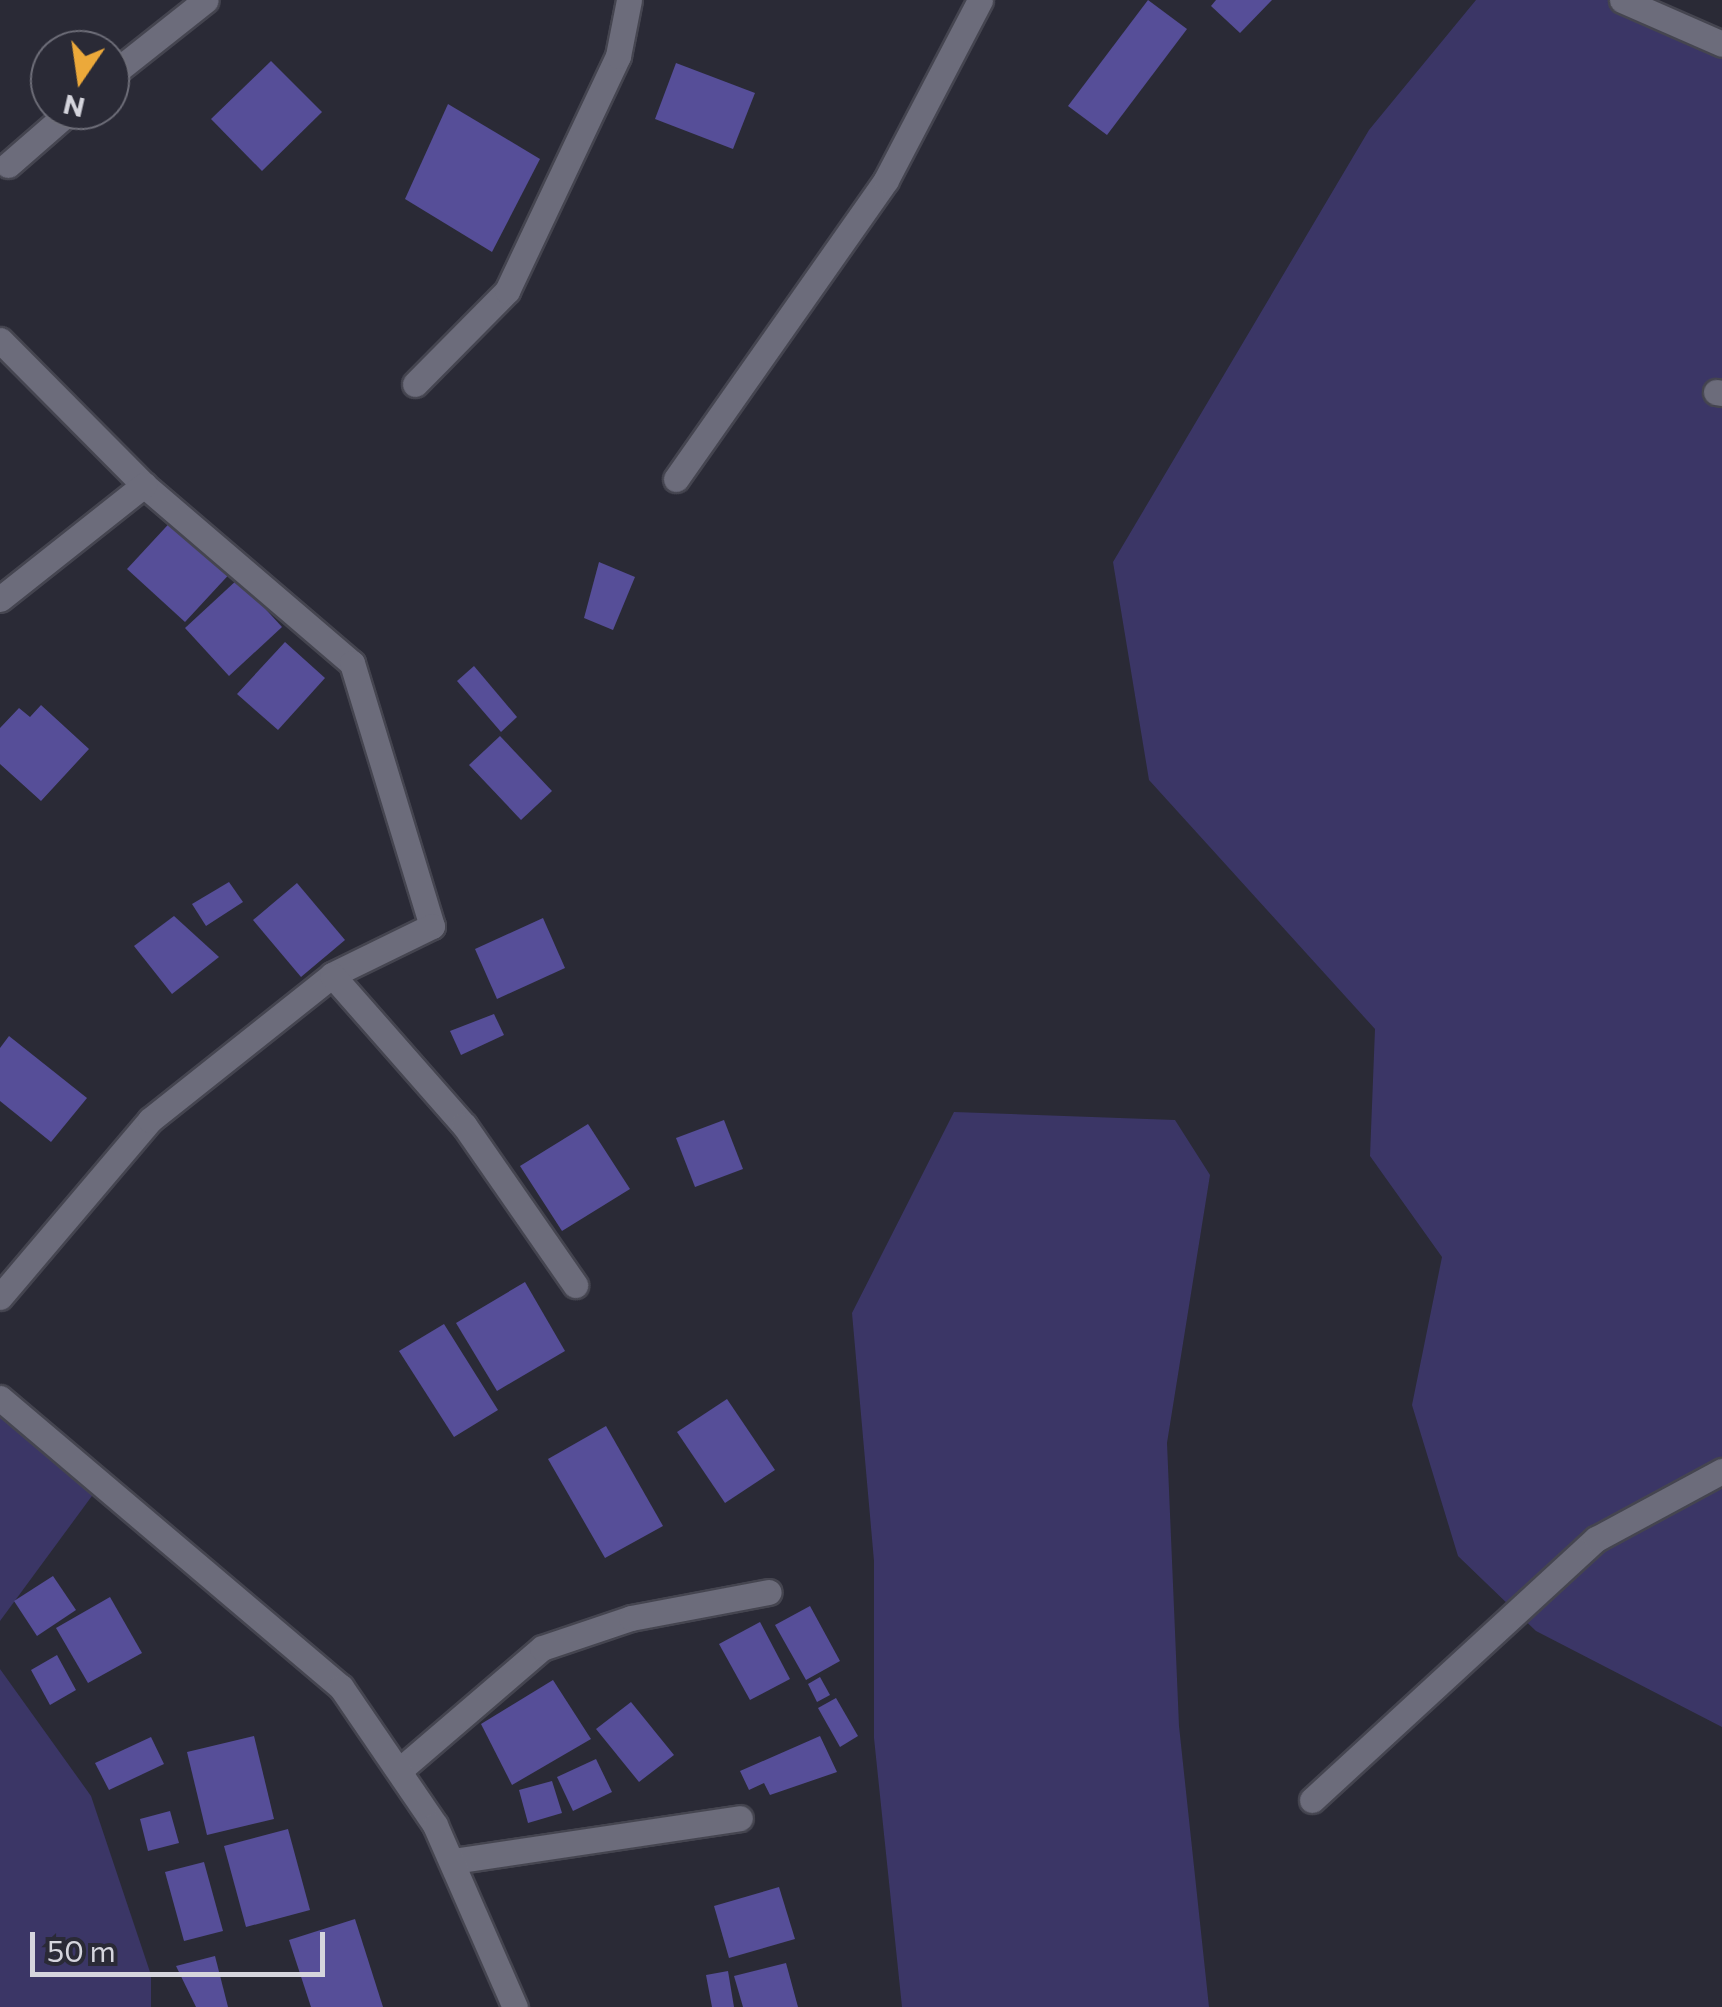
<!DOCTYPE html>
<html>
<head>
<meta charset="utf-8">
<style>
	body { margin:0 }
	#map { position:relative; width:1722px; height:2007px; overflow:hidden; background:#2a2a36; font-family:Commissioner,sans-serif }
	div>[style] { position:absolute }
	.green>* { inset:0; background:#3b3666 }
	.building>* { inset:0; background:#564e98 }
	.roads { filter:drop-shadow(2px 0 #454550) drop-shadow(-2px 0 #454550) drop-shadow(0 2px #454550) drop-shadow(0 -2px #454550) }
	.minor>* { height:25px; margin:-12.5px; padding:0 12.5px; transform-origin:12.5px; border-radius:12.5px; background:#6c6c7b }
	.tertiary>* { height:25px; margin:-12.5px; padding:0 12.5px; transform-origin:12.5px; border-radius:12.5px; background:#6c6c7b }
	span { translate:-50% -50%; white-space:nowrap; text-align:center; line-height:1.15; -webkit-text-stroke:10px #2a2a36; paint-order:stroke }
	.north { position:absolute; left:30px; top:30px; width:100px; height:100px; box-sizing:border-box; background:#2a2a36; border:2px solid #6e6e79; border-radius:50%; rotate:193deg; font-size:28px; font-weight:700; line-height:40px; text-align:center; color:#d5d5dd }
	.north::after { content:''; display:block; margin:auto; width:35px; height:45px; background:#eca93a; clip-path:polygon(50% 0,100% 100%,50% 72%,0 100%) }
	.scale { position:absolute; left:30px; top:1932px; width:295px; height:45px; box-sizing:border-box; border:5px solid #d5d5dd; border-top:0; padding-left:12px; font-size:30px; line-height:35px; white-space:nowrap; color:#d5d5dd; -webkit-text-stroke:8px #2a2a36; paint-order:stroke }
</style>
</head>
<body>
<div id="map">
	<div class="green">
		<div style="clip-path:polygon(1476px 0,1622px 0,1722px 44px,1722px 1727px,1536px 1631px,1458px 1556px,1412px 1405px,1442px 1257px,1370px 1156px,1375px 1029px,1149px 780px,1113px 562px,1369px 130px)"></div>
		<div style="clip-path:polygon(954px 1112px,1175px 1120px,1210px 1175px,1167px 1443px,1179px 1726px,1209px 2007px,902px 2007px,874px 1738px,874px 1561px,852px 1313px)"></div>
		<div style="clip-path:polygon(0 1409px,100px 1485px,0 1621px)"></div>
		<div style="clip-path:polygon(0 1669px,91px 1796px,151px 1975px,151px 2007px,0 2007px)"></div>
	</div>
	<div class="building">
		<div style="clip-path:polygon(1148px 0,1187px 29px,1107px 135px,1068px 106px)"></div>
		<div style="clip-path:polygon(1216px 0,1272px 0,1240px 33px,1211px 6px)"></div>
		<div style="clip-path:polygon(271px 61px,322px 112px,262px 171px,211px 119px)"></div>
		<div style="clip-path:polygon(676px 63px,755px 93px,733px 149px,655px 119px)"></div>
		<div style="clip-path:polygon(448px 104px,540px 159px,492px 252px,405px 199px)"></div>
		<div style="clip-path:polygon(177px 515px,235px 568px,185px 622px,127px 569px)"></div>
		<div style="clip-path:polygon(599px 562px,635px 577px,613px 630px,584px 618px)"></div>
		<div style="clip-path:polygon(238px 579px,282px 627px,229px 676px,185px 628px)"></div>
		<div style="clip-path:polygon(285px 642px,325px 678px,278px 730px,237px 694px)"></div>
		<div style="clip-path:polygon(474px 666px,517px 717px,501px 732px,457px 681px)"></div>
		<div style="clip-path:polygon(41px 705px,89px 749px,41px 801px,0 764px,0 728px,19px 708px,30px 717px)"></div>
		<div style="clip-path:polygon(500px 736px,552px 791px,521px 820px,469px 765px)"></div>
		<div style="clip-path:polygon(229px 882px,243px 902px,206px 926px,192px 904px)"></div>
		<div style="clip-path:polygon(297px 883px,345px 940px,301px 977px,253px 920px)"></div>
		<div style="clip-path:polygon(174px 916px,219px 957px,172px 994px,134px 946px)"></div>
		<div style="clip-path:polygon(543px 918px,565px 968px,497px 999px,475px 949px)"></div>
		<div style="clip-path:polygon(494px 1014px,504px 1035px,461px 1055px,450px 1031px)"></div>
		<div style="clip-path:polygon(9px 1036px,87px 1098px,51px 1142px,0 1101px,0 1048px)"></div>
		<div style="clip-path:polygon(724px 1120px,743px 1169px,695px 1187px,676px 1138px)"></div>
		<div style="clip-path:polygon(588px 1124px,630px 1189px,562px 1231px,520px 1166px)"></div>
		<div style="clip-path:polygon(525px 1282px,565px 1351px,497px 1391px,456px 1323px)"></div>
		<div style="clip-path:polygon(444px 1324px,498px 1410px,454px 1437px,399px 1351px)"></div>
		<div style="clip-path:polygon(727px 1399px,775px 1470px,725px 1503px,677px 1432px)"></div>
		<div style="clip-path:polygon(606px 1426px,663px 1526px,605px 1558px,548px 1459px)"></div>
		<div style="clip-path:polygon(53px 1576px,76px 1610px,37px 1636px,14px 1601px)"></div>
		<div style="clip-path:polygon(110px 1597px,142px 1653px,88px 1683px,56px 1628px)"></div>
		<div style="clip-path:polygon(810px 1606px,840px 1661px,806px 1680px,775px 1625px)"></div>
		<div style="clip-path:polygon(760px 1622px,790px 1679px,750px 1700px,719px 1644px)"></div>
		<div style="clip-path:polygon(57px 1655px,76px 1690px,50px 1705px,31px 1670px)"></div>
		<div style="clip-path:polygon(820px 1677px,830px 1695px,817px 1702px,808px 1684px)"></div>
		<div style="clip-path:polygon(553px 1680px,591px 1739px,512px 1785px,481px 1724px)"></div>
		<div style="clip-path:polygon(836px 1698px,858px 1736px,840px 1747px,818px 1708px)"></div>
		<div style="clip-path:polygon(631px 1702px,674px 1755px,639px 1782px,596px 1729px)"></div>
		<div style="clip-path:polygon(254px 1736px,274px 1819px,207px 1835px,187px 1752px)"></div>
		<div style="clip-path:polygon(820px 1736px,837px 1772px,770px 1795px,764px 1783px,749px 1790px,740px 1771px)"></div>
		<div style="clip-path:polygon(151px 1737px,164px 1764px,109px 1790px,95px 1763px)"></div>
		<div style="clip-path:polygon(596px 1759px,612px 1792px,573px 1811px,557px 1777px)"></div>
		<div style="clip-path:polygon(552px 1781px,562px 1813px,528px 1823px,519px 1790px)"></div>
		<div style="clip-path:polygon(170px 1811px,179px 1843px,148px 1851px,140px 1819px)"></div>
		<div style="clip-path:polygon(288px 1829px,310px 1910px,246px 1927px,224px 1846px)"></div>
		<div style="clip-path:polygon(204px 1862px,223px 1931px,184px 1941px,165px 1872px)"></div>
		<div style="clip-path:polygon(779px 1887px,795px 1939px,729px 1958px,714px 1906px)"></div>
		<div style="clip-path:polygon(355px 1919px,383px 2007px,311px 2007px,289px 1940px)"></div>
		<div style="clip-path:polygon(215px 1956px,228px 2007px,196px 2007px,176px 1966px)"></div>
		<div style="clip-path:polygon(786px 1963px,798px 2007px,743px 2007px,734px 1976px)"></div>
		<div style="clip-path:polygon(728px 1971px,734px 2007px,712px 2007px,706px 1975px)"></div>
	</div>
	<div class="roads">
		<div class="minor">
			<div style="left:110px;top:76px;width:122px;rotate:-38.4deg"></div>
			<div style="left:8px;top:165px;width:84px;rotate:-41.1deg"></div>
			<div style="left:0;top:340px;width:204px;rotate:45.2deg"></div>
			<div style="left:144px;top:485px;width:274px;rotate:40.6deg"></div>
			<div style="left:352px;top:663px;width:275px;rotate:73.1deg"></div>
			<div style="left:432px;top:926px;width:111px;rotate:153.9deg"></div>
			<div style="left:415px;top:384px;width:131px;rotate:-45.3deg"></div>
			<div style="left:507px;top:291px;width:260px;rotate:-64.7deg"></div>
			<div style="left:618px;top:56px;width:57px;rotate:-78.9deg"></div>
			<div style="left:1716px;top:392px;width:6px;rotate:9deg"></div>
			<div style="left:676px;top:479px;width:365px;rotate:-54.9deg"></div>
			<div style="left:886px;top:180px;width:203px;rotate:-62.4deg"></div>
			<div style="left:0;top:599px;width:184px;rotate:-38.4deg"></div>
			<div style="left:0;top:1297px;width:232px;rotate:-49.7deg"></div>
			<div style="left:150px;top:1120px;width:233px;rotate:-38.5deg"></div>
			<div style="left:332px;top:975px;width:200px;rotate:48.7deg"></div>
			<div style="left:464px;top:1125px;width:195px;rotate:55.2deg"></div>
			<div style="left:402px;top:1768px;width:184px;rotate:-40.6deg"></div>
			<div style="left:542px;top:1648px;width:94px;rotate:-18.6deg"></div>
			<div style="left:631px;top:1618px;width:140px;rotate:-10.7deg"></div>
			<div style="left:1312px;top:1800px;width:386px;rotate:-42.6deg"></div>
			<div style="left:1596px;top:1539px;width:143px;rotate:-28.4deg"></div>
			<div style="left:453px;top:1861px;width:290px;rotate:-8.5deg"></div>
		</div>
		<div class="tertiary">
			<div style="left:1622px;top:0;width:109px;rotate:23.7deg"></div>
			<div style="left:0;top:1398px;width:447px;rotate:40.3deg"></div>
			<div style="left:341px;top:1687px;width:167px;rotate:55.7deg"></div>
			<div style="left:435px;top:1825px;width:199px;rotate:66.3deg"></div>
		</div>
	</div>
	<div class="north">N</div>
	<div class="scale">50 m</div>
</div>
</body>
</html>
